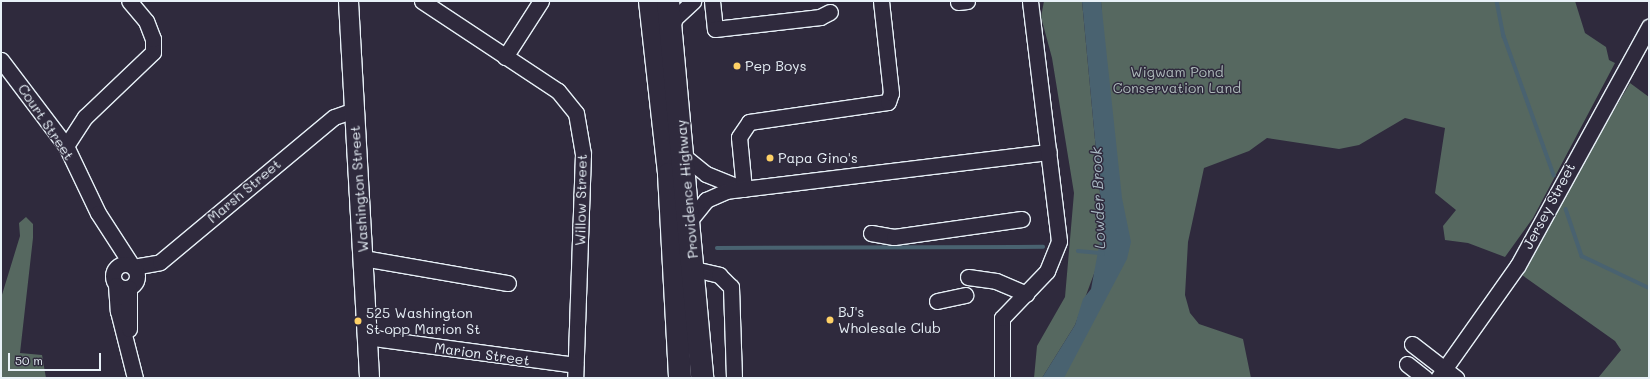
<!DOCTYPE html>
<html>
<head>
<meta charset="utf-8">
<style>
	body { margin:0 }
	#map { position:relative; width:1650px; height:379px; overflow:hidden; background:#2f2a3d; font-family:Mali,sans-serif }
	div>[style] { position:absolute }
	.green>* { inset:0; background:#566860 }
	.water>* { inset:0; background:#496270 }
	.stream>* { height:3.5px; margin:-1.75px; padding:0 1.75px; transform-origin:1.75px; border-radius:1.75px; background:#496270 }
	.roads { filter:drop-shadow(1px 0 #e8f1f8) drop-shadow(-1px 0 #e8f1f8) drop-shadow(0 1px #e8f1f8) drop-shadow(0 -1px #e8f1f8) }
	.minor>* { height:15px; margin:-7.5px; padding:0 7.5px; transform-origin:7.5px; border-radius:7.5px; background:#2f2a3d }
	.minor>.ring { margin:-7.5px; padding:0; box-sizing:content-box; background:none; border:15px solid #2f2a3d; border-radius:50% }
	.major>* { height:19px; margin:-9.5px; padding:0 9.5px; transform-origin:9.5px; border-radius:9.5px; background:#2f2a3d }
	.highway>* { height:22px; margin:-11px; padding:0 11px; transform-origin:11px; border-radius:11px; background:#2f2a3d }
	.dots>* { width:11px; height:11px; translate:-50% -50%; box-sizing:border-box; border:2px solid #2f2a3d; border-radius:50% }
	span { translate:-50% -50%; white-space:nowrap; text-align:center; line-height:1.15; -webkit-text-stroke:3px #2f2a3d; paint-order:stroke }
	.poi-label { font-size:14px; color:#e8f1f8 }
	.left { translate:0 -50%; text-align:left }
	.park-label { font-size:14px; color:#aebabb }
	.street-label { font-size:14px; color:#e8f1f8 }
	.water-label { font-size:15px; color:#a8b8c2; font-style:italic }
	.frame { position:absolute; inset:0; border:2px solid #e8f1f8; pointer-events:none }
	.scale { position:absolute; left:8px; top:353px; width:93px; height:18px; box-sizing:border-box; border:2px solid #e8f1f8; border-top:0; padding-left:5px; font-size:12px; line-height:14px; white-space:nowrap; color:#e8f1f8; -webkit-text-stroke:3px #2f2a3d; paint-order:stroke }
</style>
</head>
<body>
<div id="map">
	<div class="green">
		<div style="clip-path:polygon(1044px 1px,1082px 1px,1103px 225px,1098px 263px,1075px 325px,1042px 378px,1034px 378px,1037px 346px,1065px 297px,1074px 193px,1052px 58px,1041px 17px)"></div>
		<div style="clip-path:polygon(1101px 1px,1575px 1px,1585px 33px,1606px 47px,1609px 60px,1615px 63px,1533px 218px,1505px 257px,1468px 243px,1445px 240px,1443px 226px,1456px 210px,1435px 193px,1445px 128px,1405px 118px,1359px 145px,1339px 149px,1267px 138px,1249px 151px,1204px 168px,1188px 242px,1185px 295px,1190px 313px,1199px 324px,1243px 339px,1251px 378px,1044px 378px,1115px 265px)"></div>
		<div style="clip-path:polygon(1630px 83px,1649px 97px,1649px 378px,1598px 378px,1621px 350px,1615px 341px,1522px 275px,1555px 210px)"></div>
		<div style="clip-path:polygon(26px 217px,33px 224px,33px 238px,20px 353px,42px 355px,46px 378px,1px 378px,1px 298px,20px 236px,19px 223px)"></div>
	</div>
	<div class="water">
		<div style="clip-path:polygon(1082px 1px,1101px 1px,1122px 198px,1131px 242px,1127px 259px,1064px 378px,1042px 378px,1075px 325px,1083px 299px,1091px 289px,1103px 225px)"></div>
	</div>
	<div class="stream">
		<div style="left:1497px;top:1px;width:36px;rotate:79deg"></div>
		<div style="left:1504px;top:36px;width:148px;rotate:70.2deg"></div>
		<div style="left:1566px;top:209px;width:50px;rotate:71.2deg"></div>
		<div style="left:1582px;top:256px;width:74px;rotate:25.5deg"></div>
		<div style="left:717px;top:248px;width:326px;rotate:-0.2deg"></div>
		<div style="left:1078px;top:251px;width:25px;rotate:5deg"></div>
	</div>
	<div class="roads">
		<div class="minor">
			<div style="left:422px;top:1px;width:163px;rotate:33.5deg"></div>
			<div style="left:558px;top:91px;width:28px;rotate:51deg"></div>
			<div style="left:576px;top:113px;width:42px;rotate:80.3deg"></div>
			<div style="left:583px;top:154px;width:224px;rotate:92deg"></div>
			<div style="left:712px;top:1px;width:28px;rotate:84deg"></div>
			<div style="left:715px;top:29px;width:106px;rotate:-6.5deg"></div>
			<div style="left:820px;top:17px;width:11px;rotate:-27deg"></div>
			<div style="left:958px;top:2px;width:9px;rotate:-6deg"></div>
			<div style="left:671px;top:29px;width:12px;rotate:-70deg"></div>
			<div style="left:675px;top:18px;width:25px;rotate:-43deg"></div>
			<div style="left:505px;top:57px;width:67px;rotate:-57.3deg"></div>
			<div style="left:1px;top:60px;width:108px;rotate:52.9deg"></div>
			<div style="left:66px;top:146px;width:74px;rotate:64.5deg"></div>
			<div style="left:98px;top:213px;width:64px;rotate:57.1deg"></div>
			<div style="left:133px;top:267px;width:27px;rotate:-10deg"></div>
			<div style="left:160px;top:262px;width:226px;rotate:-39.8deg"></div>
			<div style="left:334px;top:117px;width:21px;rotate:-19deg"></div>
			<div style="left:66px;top:146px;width:35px;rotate:-57deg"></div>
			<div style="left:85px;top:117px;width:94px;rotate:-43.7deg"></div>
			<div style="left:153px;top:52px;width:13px;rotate:-90deg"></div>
			<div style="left:153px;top:39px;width:19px;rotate:-111deg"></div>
			<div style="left:146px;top:21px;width:26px;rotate:-130deg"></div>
			<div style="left:685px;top:157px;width:27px;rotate:39deg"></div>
			<div style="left:706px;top:174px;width:38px;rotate:22deg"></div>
			<div style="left:744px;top:189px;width:52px;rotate:-95.5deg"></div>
			<div style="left:739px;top:137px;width:18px;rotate:-56deg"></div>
			<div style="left:749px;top:122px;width:140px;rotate:-8.2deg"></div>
			<div style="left:888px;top:102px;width:9px;rotate:-72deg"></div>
			<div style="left:891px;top:93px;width:93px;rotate:-96.2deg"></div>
			<div style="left:690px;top:220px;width:26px;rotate:-51deg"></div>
			<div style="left:706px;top:200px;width:22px;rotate:-24deg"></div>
			<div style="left:726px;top:191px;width:325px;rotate:-6.9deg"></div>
			<div style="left:871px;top:233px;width:23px;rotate:10deg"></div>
			<div style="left:894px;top:237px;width:129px;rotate:-8deg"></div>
			<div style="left:363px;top:258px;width:147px;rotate:9.8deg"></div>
			<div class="ring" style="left:113px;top:264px;width:9px;height:9px"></div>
			<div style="left:694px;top:269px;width:26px;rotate:13deg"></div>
			<div style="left:719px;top:275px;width:17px;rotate:45deg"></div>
			<div style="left:731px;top:287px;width:91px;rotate:88.1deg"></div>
			<div style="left:968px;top:277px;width:28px;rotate:8deg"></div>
			<div style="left:996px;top:281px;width:33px;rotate:23deg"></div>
			<div style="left:116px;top:285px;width:26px;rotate:86deg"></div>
			<div style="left:118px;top:311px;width:69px;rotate:75.8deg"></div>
			<div style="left:937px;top:301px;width:29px;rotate:-12deg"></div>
			<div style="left:129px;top:329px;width:41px;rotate:-90deg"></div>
			<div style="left:366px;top:337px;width:211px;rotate:7.6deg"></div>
			<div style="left:1412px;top:344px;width:56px;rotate:37.7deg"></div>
			<div style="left:1407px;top:364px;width:23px;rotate:38deg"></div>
			<div style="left:1002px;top:378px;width:60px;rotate:-90deg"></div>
			<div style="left:1002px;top:318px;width:65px;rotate:-46.2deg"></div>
			<div style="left:1047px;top:271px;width:32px;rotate:-68deg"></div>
			<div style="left:1059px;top:241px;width:242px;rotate:-96.9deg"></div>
			<div style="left:1438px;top:378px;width:138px;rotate:-54.7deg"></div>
			<div style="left:1518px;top:265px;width:272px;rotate:-61.2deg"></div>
		</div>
		<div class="major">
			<div style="left:348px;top:1px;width:378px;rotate:86.8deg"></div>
		</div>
		<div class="highway">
			<div style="left:650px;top:1px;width:174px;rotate:83.7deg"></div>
			<div style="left:669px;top:174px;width:204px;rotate:86.9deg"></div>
			<div style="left:668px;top:1px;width:379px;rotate:84.8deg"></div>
		</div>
	</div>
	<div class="dots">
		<div style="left:737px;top:66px;background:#ffd166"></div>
		<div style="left:770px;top:158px;background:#ffd166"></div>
		<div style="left:830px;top:320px;background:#ffd166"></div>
		<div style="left:358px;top:321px;background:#ffd166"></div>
	</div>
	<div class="poi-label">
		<span class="left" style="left:745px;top:66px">Pep Boys</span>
		<span class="left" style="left:778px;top:158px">Papa Gino's</span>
		<span class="left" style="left:838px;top:320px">BJ's<br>Wholesale Club</span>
		<span class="left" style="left:366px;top:321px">525 Washington<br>St opp Marion St</span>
	</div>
	<div class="park-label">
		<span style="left:1177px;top:80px">Wigwam Pond<br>Conservation Land</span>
	</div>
	<div class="street-label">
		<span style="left:46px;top:122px;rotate:56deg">Court Street</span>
		<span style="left:359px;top:189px;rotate:-94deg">Washington Street</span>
		<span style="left:687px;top:189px;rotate:-95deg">Providence Highway</span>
		<span style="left:244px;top:191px;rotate:-40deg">Marsh Street</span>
		<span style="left:581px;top:200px;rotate:-89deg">Willow Street</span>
		<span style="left:1549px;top:206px;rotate:-62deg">Jersey Street</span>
		<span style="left:482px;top:354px;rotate:8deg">Marion Street</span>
	</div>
	<div class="water-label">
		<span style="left:1098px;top:198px;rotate:-92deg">Lowder Brook</span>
	</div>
	<div class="frame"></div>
	<div class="scale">50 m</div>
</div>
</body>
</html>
